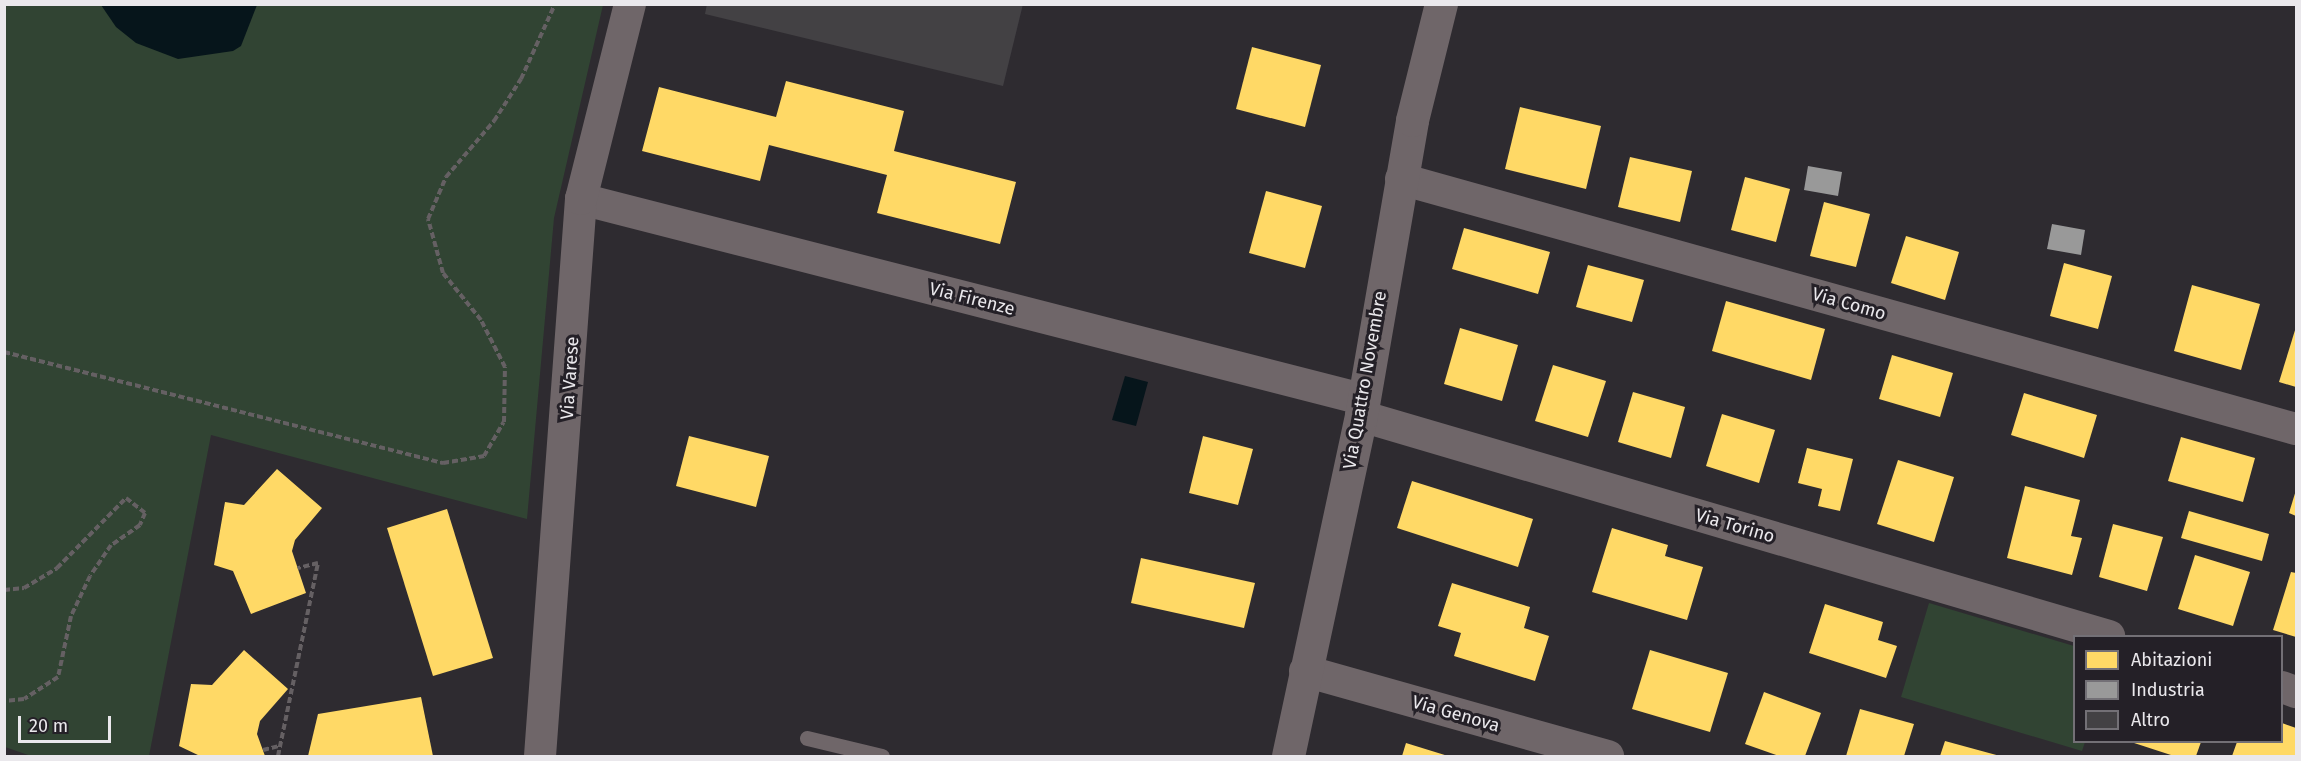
<!DOCTYPE html>
<html>
<head>
<meta charset="utf-8">
<style>
	body { margin:0 }
	#map { position:relative; width:2301px; height:761px; overflow:hidden; background:#2e2b30; font-family:"Fira Sans",sans-serif }
	div>[style] { position:absolute }
	.green>* { inset:0; background:#314433 }
	.water>* { inset:0; background:#06151b }
	.homes>* { inset:0; background:#ffd966 }
	.industry>* { inset:0; background:#999 }
	.building>* { inset:0; background:#434144 }
	.path>* { height:4px; margin-top:-2px; transform-origin:0; background:repeating-linear-gradient(90deg,#656063 0 6px,transparent 0 9px) }
	.service>* { height:15px; margin:-7.5px; padding:0 7.5px; transform-origin:7.5px; border-radius:7.5px; background:#6f6669 }
	.minor>* { height:32px; margin:-16px; padding:0 16px; transform-origin:16px; border-radius:16px; background:#6f6669 }
	.tertiary>* { height:33px; margin:-16.5px; padding:0 16.5px; transform-origin:16.5px; border-radius:16.5px; background:#6f6669 }
	span { translate:-50% -50%; white-space:nowrap; text-align:center; line-height:1.15; -webkit-text-stroke:6px #242027; paint-order:stroke }
	.street-label { font-size:18px; color:#eae8ec }
	.frame { position:absolute; inset:0; border:6px solid #eae8ec; pointer-events:none }
	.legend { position:absolute; left:2073px; top:635px; width:210px; height:108px; box-sizing:border-box; background:#242027; border:2px solid #737076; margin:0; padding:8px 10px; list-style:none; font-size:18px; color:#eae8ec }
	.legend li { display:flex; align-items:center; gap:12px; height:30px }
	.legend b { width:30px; border:2px solid #737076 }
	.scale { position:absolute; left:18px; top:716px; width:93px; height:27px; box-sizing:border-box; border:3px solid #eae8ec; border-top:0; padding-left:8px; font-size:18px; line-height:21px; white-space:nowrap; color:#eae8ec; -webkit-text-stroke:4px #242027; paint-order:stroke }
</style>
</head>
<body>
<div id="map">
	<div class="green">
		<div style="clip-path:polygon(5px 5px,603px 5px,554px 218px,527px 519px,211px 435px,149px 756px,31px 756px,5px 747px)"></div>
		<div style="clip-path:polygon(1929px 603px,2074px 646px,2074px 742px,2085px 742px,2082px 751px,1901px 697px)"></div>
	</div>
	<div class="water">
		<div style="clip-path:polygon(101px 5px,101px 4px,257px 5px,241px 46px,233px 51px,178px 59px,136px 43px,116px 27px)"></div>
		<div style="clip-path:polygon(1125px 376px,1148px 382px,1136px 426px,1112px 420px)"></div>
	</div>
	<div class="homes">
		<div style="clip-path:polygon(1252px 47px,1321px 65px,1305px 127px,1236px 109px)"></div>
		<div style="clip-path:polygon(786px 81px,904px 111px,894px 151px,1016px 182px,1000px 244px,877px 213px,887px 175px,769px 145px,760px 181px,642px 151px,659px 87px,776px 117px)"></div>
		<div style="clip-path:polygon(1520px 107px,1601px 126px,1586px 189px,1505px 169px)"></div>
		<div style="clip-path:polygon(1630px 157px,1692px 171px,1680px 222px,1618px 207px)"></div>
		<div style="clip-path:polygon(1745px 177px,1790px 189px,1776px 242px,1731px 230px)"></div>
		<div style="clip-path:polygon(1266px 191px,1322px 206px,1305px 268px,1249px 253px)"></div>
		<div style="clip-path:polygon(1824px 202px,1870px 214px,1856px 267px,1810px 256px)"></div>
		<div style="clip-path:polygon(1464px 228px,1550px 252px,1538px 294px,1452px 269px)"></div>
		<div style="clip-path:polygon(1906px 236px,1959px 252px,1945px 300px,1891px 283px)"></div>
		<div style="clip-path:polygon(2064px 263px,2112px 276px,2098px 329px,2050px 316px)"></div>
		<div style="clip-path:polygon(1588px 265px,1644px 280px,1632px 322px,1576px 307px)"></div>
		<div style="clip-path:polygon(2192px 285px,2260px 304px,2241px 370px,2174px 351px)"></div>
		<div style="clip-path:polygon(1726px 301px,1825px 329px,1811px 380px,1712px 351px)"></div>
		<div style="clip-path:polygon(2296px 327px,2296px 387px,2279px 382px)"></div>
		<div style="clip-path:polygon(1460px 328px,1518px 345px,1502px 401px,1444px 384px)"></div>
		<div style="clip-path:polygon(1892px 355px,1953px 373px,1940px 417px,1879px 399px)"></div>
		<div style="clip-path:polygon(1553px 365px,1606px 381px,1588px 437px,1535px 421px)"></div>
		<div style="clip-path:polygon(1633px 392px,1685px 407px,1671px 458px,1618px 442px)"></div>
		<div style="clip-path:polygon(2024px 393px,2097px 415px,2084px 458px,2011px 435px)"></div>
		<div style="clip-path:polygon(1722px 414px,1775px 430px,1759px 483px,1706px 466px)"></div>
		<div style="clip-path:polygon(689px 436px,769px 456px,756px 507px,676px 486px)"></div>
		<div style="clip-path:polygon(1203px 436px,1253px 449px,1238px 505px,1189px 493px)"></div>
		<div style="clip-path:polygon(2181px 437px,2255px 458px,2243px 502px,2168px 481px)"></div>
		<div style="clip-path:polygon(1807px 448px,1853px 459px,1840px 511px,1818px 506px,1822px 489px,1798px 483px)"></div>
		<div style="clip-path:polygon(1898px 460px,1954px 477px,1934px 542px,1877px 524px)"></div>
		<div style="clip-path:polygon(277px 469px,322px 508px,295px 540px,292px 551px,306px 593px,251px 614px,233px 571px,214px 565px,225px 502px,244px 505px)"></div>
		<div style="clip-path:polygon(1412px 481px,1533px 519px,1518px 567px,1397px 528px)"></div>
		<div style="clip-path:polygon(2025px 486px,2080px 500px,2071px 536px,2082px 538px,2072px 575px,2007px 558px)"></div>
		<div style="clip-path:polygon(2296px 490px,2296px 516px,2289px 513px)"></div>
		<div style="clip-path:polygon(447px 509px,493px 658px,433px 676px,387px 528px)"></div>
		<div style="clip-path:polygon(2189px 511px,2269px 534px,2262px 561px,2181px 538px)"></div>
		<div style="clip-path:polygon(2113px 524px,2163px 537px,2147px 591px,2099px 577px)"></div>
		<div style="clip-path:polygon(1612px 528px,1668px 545px,1665px 556px,1703px 567px,1687px 620px,1592px 592px)"></div>
		<div style="clip-path:polygon(2195px 555px,2250px 572px,2233px 626px,2178px 609px)"></div>
		<div style="clip-path:polygon(1141px 558px,1255px 583px,1244px 628px,1131px 603px)"></div>
		<div style="clip-path:polygon(2291px 572px,2296px 573px,2296px 637px,2273px 630px)"></div>
		<div style="clip-path:polygon(1452px 583px,1530px 607px,1524px 628px,1549px 636px,1535px 681px,1454px 656px,1461px 633px,1438px 626px)"></div>
		<div style="clip-path:polygon(1825px 604px,1883px 622px,1878px 640px,1897px 646px,1886px 678px,1809px 653px)"></div>
		<div style="clip-path:polygon(244px 650px,288px 689px,260px 721px,257px 734px,265px 756px,200px 756px,179px 746px,191px 684px,212px 685px)"></div>
		<div style="clip-path:polygon(1650px 650px,1728px 673px,1710px 732px,1632px 709px)"></div>
		<div style="clip-path:polygon(1764px 692px,1821px 713px,1805px 756px,1779px 756px,1745px 744px)"></div>
		<div style="clip-path:polygon(421px 697px,433px 756px,308px 756px,318px 714px)"></div>
		<div style="clip-path:polygon(1860px 709px,1914px 724px,1904px 756px,1846px 756px)"></div>
		<div style="clip-path:polygon(2282px 723px,2296px 728px,2296px 756px,2232px 756px,2237px 742px,2282px 742px)"></div>
		<div style="clip-path:polygon(1945px 741px,2000px 756px,1940px 756px)"></div>
		<div style="clip-path:polygon(2131px 742px,2201px 742px,2196px 756px,2174px 756px)"></div>
		<div style="clip-path:polygon(1406px 743px,1448px 756px,1402px 756px)"></div>
	</div>
	<div class="industry">
		<div style="clip-path:polygon(1808px 166px,1842px 172px,1838px 196px,1804px 190px)"></div>
		<div style="clip-path:polygon(2052px 224px,2085px 230px,2081px 255px,2047px 249px)"></div>
	</div>
	<div class="building">
		<div style="clip-path:polygon(707px 4px,1023px 4px,1003px 86px,705px 14px)"></div>
	</div>
	<div class="path">
		<div style="left:4px;top:352px;width:453px;rotate:14.2deg"></div>
		<div style="left:443px;top:463px;width:42px;rotate:-9.7deg"></div>
		<div style="left:484px;top:456px;width:39px;rotate:-60deg"></div>
		<div style="left:504px;top:422px;width:55px;rotate:-89deg"></div>
		<div style="left:505px;top:367px;width:53px;rotate:-117.1deg"></div>
		<div style="left:481px;top:320px;width:60px;rotate:-129deg"></div>
		<div style="left:443px;top:273px;width:56px;rotate:-105.5deg"></div>
		<div style="left:428px;top:219px;width:46px;rotate:-66.8deg"></div>
		<div style="left:446px;top:177px;width:74px;rotate:-49.4deg"></div>
		<div style="left:494px;top:121px;width:50px;rotate:-57.3deg"></div>
		<div style="left:521px;top:79px;width:82px;rotate:-65.6deg"></div>
		<div style="left:4px;top:590px;width:20px;rotate:-6deg"></div>
		<div style="left:24px;top:588px;width:39px;rotate:-31deg"></div>
		<div style="left:57px;top:568px;width:98px;rotate:-45.4deg"></div>
		<div style="left:126px;top:498px;width:24px;rotate:38deg"></div>
		<div style="left:145px;top:513px;width:13px;rotate:113deg"></div>
		<div style="left:140px;top:525px;width:35px;rotate:145deg"></div>
		<div style="left:111px;top:545px;width:37px;rotate:124deg"></div>
		<div style="left:90px;top:576px;width:44px;rotate:115.4deg"></div>
		<div style="left:71px;top:616px;width:62px;rotate:102deg"></div>
		<div style="left:58px;top:677px;width:40px;rotate:147.1deg"></div>
		<div style="left:24px;top:699px;width:20px;rotate:174deg"></div>
		<div style="left:263px;top:750px;width:16px;rotate:-14deg"></div>
		<div style="left:278px;top:756px;width:197px;rotate:-78.3deg"></div>
		<div style="left:318px;top:563px;width:21px;rotate:166deg"></div>
	</div>
	<div class="service">
		<div style="left:807px;top:738px;width:77px;rotate:13.5deg"></div>
	</div>
	<div class="minor">
		<div style="left:1401px;top:179px;width:929px;rotate:15.61deg"></div>
		<div style="left:581px;top:199px;width:806px;rotate:14.36deg"></div>
		<div style="left:1361px;top:416px;width:780px;rotate:16.39deg"></div>
		<div style="left:1305px;top:671px;width:315px;rotate:15.7deg"></div>
		<div style="left:2282px;top:687px;width:15px;rotate:20deg"></div>
		<div style="left:540px;top:756px;width:559px;rotate:-85.79deg"></div>
		<div style="left:581px;top:199px;width:201px;rotate:-75.9deg"></div>
	</div>
	<div class="tertiary">
		<div style="left:1288px;top:756px;width:348px;rotate:-77.9deg"></div>
		<div style="left:1361px;top:416px;width:300px;rotate:-80.2deg"></div>
		<div style="left:1412px;top:120px;width:120px;rotate:-76deg"></div>
	</div>
	<div class="street-label">
		<span style="left:972px;top:299px;rotate:14deg">Via Firenze</span>
		<span style="left:1849px;top:304px;rotate:16deg">Via Como</span>
		<span style="left:570px;top:378px;rotate:-86deg">Via Varese</span>
		<span style="left:1365px;top:380px;rotate:-80deg">Via Quattro Novembre</span>
		<span style="left:1735px;top:526px;rotate:16deg">Via Torino</span>
		<span style="left:1456px;top:714px;rotate:16deg">Via Genova</span>
	</div>
	<div class="frame"></div>
	<ul class="legend">
	<li><b style="height:16px;background:#ffd966"></b>Abitazioni</li>
	<li><b style="height:16px;background:#999"></b>Industria</li>
	<li><b style="height:16px;background:#434144"></b>Altro</li>
	</ul>
	<div class="scale">20 m</div>
</div>
</body>
</html>
